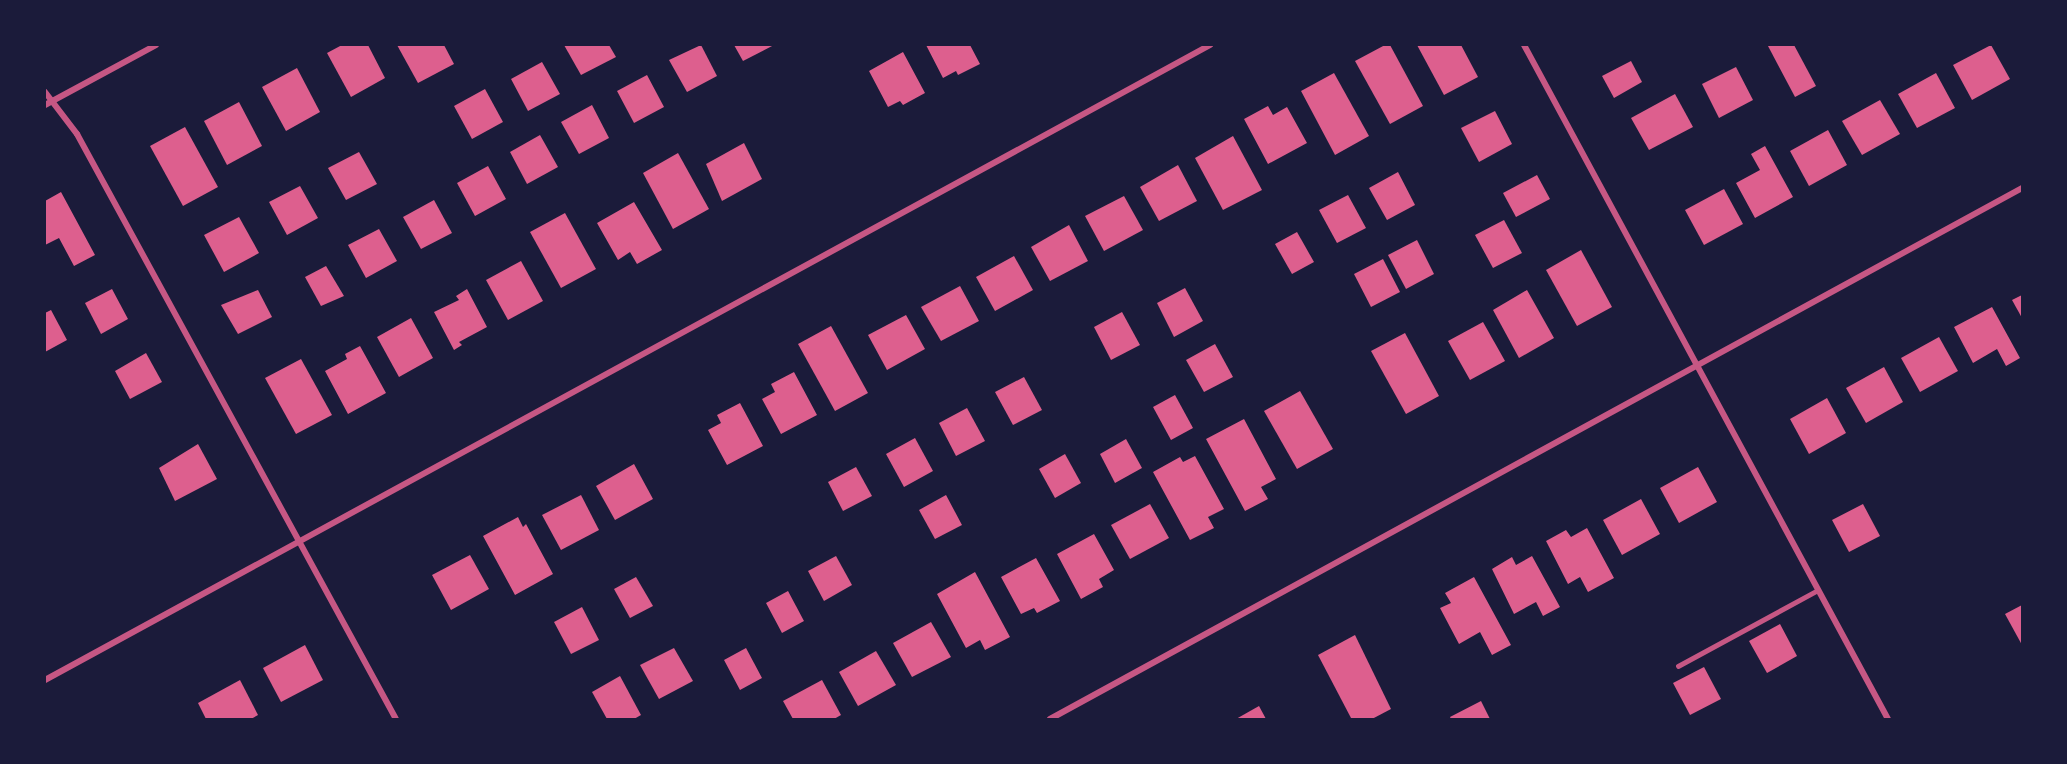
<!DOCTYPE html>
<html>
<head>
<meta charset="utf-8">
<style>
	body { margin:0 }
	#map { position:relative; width:2067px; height:764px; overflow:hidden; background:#1b1b3a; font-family:Commissioner,sans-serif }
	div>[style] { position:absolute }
	.building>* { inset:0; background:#dd5f8e }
	.service>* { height:4.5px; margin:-2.25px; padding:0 2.25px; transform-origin:2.25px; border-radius:2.25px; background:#c65784 }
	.minor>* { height:6px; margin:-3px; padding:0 3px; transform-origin:3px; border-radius:3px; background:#c65784 }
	span { translate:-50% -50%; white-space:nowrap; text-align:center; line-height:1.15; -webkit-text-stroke:5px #1b1b3a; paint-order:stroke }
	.frame { position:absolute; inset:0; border:46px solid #1b1b3a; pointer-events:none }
</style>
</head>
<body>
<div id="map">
	<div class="building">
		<div style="clip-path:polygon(342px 45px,368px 45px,385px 78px,351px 97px,327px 53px)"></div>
		<div style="clip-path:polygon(397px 45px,444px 45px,454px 64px,418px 83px)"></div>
		<div style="clip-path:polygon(564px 45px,609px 45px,616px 57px,581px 75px)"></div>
		<div style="clip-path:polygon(701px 45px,717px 76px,687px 92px,669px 60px)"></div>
		<div style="clip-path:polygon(734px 45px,774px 45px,743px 61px)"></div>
		<div style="clip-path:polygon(926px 45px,970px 45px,980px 64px,958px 75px,956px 71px,943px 78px)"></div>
		<div style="clip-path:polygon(1385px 45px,1390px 45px,1423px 106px,1390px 124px,1355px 61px)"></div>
		<div style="clip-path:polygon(1417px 45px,1461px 45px,1478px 77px,1444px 95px)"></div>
		<div style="clip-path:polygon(1794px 45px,1816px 86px,1795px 97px,1768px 46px)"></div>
		<div style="clip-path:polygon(1991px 45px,2010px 79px,1972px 100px,1953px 65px)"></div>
		<div style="clip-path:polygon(903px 52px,925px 93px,903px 105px,900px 101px,888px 107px,869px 71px)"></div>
		<div style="clip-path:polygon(1631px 61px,1642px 82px,1614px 98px,1602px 76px)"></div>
		<div style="clip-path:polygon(542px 62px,560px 94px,528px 111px,511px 79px)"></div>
		<div style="clip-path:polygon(1736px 67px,1753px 100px,1719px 118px,1702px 84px)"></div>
		<div style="clip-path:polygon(297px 68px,320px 112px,286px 131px,262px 87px)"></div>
		<div style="clip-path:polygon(1334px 73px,1369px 136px,1335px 155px,1301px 91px)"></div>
		<div style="clip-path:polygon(1936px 73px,1955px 108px,1917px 128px,1898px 94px)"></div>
		<div style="clip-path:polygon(647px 75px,664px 107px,634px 123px,617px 91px)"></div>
		<div style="clip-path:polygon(485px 89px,503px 122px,472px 139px,454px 106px)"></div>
		<div style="clip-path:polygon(1675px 94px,1693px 127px,1649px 150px,1631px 118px)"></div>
		<div style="clip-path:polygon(1880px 100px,1900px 134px,1862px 155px,1842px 121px)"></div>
		<div style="clip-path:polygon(239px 102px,262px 146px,227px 165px,204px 121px)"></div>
		<div style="clip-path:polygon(592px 105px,609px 138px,579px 154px,561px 122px)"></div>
		<div style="clip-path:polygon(1268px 106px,1273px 115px,1287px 107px,1307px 143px,1268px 164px,1244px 119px)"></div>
		<div style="clip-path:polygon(1495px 111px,1512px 144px,1479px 162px,1461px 128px)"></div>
		<div style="clip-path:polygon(185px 127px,218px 187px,183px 206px,150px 146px)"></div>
		<div style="clip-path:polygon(1828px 130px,1847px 165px,1809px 186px,1790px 151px)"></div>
		<div style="clip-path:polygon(540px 135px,558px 167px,527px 184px,510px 152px)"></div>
		<div style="clip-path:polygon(1233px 136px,1262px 190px,1223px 210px,1195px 158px)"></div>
		<div style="clip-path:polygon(744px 143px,762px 179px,722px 201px,706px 164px)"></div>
		<div style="clip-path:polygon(1765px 146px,1793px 197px,1755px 218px,1736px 183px,1760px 170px,1751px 154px)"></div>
		<div style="clip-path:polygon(359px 152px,377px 184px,346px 200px,328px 168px)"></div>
		<div style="clip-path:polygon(678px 153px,709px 209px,673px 229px,643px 173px)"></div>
		<div style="clip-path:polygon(1178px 165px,1197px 201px,1159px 221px,1140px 187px)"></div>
		<div style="clip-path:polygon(488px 166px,506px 199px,475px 216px,457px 183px)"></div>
		<div style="clip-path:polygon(1398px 172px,1415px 205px,1387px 220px,1369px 188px)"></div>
		<div style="clip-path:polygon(1537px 175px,1550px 199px,1516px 217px,1503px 193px)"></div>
		<div style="clip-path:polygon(300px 186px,318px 218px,287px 235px,269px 202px)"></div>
		<div style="clip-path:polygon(1724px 189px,1743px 224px,1704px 245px,1685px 210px)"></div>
		<div style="clip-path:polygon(61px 192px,95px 255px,74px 266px,59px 238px,45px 245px,45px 201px)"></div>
		<div style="clip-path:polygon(1348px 195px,1366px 228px,1337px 243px,1319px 210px)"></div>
		<div style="clip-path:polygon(1124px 196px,1143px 230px,1104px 251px,1085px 216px)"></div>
		<div style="clip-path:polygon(434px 200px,452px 233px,421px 249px,403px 217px)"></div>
		<div style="clip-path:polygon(634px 202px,662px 250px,637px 264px,630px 252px,618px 260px,597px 223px)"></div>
		<div style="clip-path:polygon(565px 213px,596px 269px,561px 288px,530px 232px)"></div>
		<div style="clip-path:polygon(239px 217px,259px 253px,224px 272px,204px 235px)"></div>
		<div style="clip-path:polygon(1504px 220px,1522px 253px,1493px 268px,1475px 235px)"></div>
		<div style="clip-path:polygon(1069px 225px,1088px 261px,1050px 281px,1031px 247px)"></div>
		<div style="clip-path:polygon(379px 229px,397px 261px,366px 278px,348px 245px)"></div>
		<div style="clip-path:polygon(1297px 232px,1314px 262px,1292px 274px,1275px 244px)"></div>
		<div style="clip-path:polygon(1417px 240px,1434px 274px,1406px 289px,1388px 255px)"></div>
		<div style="clip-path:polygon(1581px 250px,1612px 307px,1577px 326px,1546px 270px)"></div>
		<div style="clip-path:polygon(1014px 256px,1033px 290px,995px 311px,976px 277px)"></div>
		<div style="clip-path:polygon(1383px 259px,1400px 292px,1371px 307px,1354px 274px)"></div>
		<div style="clip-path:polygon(521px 261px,543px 301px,508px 320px,486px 280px)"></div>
		<div style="clip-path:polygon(326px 266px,344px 296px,321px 306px,305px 277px)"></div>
		<div style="clip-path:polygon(960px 286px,979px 321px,941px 341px,921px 307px)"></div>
		<div style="clip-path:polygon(1185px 288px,1203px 321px,1174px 337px,1157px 303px)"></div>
		<div style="clip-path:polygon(112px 289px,128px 319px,101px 334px,85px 303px)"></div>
		<div style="clip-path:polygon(467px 289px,487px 327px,459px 342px,462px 345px,454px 350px,434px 312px,459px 300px,456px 296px)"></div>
		<div style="clip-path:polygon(258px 290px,272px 317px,238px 334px,221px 305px)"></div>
		<div style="clip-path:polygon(1527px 290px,1554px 338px,1519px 358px,1493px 310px)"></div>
		<div style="clip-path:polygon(2022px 295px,2022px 318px,2012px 300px)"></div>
		<div style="clip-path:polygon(1992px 307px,2020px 358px,2006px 366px,1997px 349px,1973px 363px,1954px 327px)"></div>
		<div style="clip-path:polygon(51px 310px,67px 340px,45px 352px,45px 313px)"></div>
		<div style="clip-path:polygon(1122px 312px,1140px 345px,1111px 360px,1094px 327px)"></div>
		<div style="clip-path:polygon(906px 315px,925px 349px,887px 370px,868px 335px)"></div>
		<div style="clip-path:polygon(411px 318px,433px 358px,399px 377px,377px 337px)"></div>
		<div style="clip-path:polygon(1483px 322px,1505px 361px,1470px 380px,1448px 341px)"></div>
		<div style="clip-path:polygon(831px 326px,868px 393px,835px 411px,798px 344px)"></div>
		<div style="clip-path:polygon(1405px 333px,1439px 396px,1406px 414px,1371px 351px)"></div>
		<div style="clip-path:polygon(1939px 337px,1958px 371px,1920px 392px,1901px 358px)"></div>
		<div style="clip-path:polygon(1215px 344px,1233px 377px,1204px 392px,1186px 360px)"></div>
		<div style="clip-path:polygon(360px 346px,386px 393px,348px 414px,325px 371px,347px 359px,345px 354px)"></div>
		<div style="clip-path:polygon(146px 353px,162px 382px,130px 399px,115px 371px)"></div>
		<div style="clip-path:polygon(301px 359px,332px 415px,296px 434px,265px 378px)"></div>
		<div style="clip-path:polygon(1884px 367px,1903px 402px,1866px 423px,1846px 388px)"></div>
		<div style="clip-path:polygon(794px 372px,817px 415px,781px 434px,762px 399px,775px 392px,771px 384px)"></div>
		<div style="clip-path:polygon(1024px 377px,1042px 410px,1013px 425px,995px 392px)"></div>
		<div style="clip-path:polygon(1300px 391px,1333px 449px,1297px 469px,1264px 411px)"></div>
		<div style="clip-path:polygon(1175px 395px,1193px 428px,1171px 440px,1153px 407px)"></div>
		<div style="clip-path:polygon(1827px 398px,1846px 433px,1809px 454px,1790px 419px)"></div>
		<div style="clip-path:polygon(740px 403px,763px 446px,727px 465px,708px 430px,721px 423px,717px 415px)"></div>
		<div style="clip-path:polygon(967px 408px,985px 441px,956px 456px,939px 423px)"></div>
		<div style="clip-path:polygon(1244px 419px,1276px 479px,1261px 487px,1268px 499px,1245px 511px,1206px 439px)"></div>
		<div style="clip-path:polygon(915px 438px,933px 471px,904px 487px,886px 454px)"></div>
		<div style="clip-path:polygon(1126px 439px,1142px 468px,1115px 483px,1100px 454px)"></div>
		<div style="clip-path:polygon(198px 444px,217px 479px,175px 501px,159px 468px)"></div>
		<div style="clip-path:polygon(1065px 454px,1081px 483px,1055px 498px,1039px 469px)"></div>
		<div style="clip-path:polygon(1195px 456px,1224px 509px,1208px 517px,1214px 528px,1190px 540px,1153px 472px,1180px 457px,1183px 462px)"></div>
		<div style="clip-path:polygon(634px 464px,653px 499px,615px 520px,596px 486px)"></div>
		<div style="clip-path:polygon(856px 467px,872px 496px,843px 511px,828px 482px)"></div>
		<div style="clip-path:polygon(1698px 467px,1717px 502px,1679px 523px,1660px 488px)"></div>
		<div style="clip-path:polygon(581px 495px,599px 530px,561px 550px,542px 515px)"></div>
		<div style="clip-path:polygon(946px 495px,962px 525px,935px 539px,919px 510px)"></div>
		<div style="clip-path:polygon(1641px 499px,1660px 534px,1622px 555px,1603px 520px)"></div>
		<div style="clip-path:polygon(1150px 504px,1169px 538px,1130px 559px,1111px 525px)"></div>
		<div style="clip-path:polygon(1863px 504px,1880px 536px,1849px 552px,1832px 520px)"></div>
		<div style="clip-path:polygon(518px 517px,523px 527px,526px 524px,553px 574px,515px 595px,483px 536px)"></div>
		<div style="clip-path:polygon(1587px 528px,1614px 578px,1588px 592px,1580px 577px,1568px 584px,1546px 541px,1566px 530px,1571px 537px)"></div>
		<div style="clip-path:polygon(1094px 534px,1114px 570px,1099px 579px,1103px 587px,1081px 599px,1057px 554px)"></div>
		<div style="clip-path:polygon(470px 555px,489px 589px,451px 610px,432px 575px)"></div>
		<div style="clip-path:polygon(836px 556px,852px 585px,824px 601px,808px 571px)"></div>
		<div style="clip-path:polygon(1532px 556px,1560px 607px,1543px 616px,1536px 602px,1514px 614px,1492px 569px,1512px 557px,1516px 565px)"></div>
		<div style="clip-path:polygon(1036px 558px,1060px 601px,1037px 613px,1034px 608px,1021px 614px,1001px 577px)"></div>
		<div style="clip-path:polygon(975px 572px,1010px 637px,985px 650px,980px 640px,966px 648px,937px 594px)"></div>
		<div style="clip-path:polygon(636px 577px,653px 606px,630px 618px,614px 589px)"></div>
		<div style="clip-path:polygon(1474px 577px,1511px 645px,1492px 655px,1480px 632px,1459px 644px,1440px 608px,1451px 603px,1445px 593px)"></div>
		<div style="clip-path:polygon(788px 591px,804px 621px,782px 633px,766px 603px)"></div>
		<div style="clip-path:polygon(2022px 605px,2022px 645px,2005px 614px)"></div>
		<div style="clip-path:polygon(582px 607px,599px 640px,571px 654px,554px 622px)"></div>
		<div style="clip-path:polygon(931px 622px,951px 657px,912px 677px,893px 643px)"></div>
		<div style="clip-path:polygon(1780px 624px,1797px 656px,1767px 673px,1749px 641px)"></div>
		<div style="clip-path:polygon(1355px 635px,1391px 709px,1372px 719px,1351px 718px,1318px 655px)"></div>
		<div style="clip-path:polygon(305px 645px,323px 680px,281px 702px,263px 668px)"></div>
		<div style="clip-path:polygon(674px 648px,693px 681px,659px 699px,640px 665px)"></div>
		<div style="clip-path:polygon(746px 648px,762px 678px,740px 690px,724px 660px)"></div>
		<div style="clip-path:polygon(876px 651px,896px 685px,858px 706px,839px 672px)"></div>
		<div style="clip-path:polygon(1704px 667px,1721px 699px,1690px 715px,1673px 683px)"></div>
		<div style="clip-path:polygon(620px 676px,641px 715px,634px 719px,607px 719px,592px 692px)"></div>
		<div style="clip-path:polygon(240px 680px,258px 715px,251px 719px,206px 719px,198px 703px)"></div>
		<div style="clip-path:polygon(822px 680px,841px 715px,834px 719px,793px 719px,783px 701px)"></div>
		<div style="clip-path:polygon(1481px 701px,1490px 719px,1451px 719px,1450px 717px)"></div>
		<div style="clip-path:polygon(1259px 706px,1266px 719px,1236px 719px)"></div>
	</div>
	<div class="service">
		<div style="left:1678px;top:666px;width:159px;rotate:-28.5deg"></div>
	</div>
	<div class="minor">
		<div style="left:1524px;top:45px;width:766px;rotate:61.63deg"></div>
		<div style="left:45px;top:92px;width:53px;rotate:52.7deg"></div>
		<div style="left:77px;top:134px;width:666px;rotate:61.4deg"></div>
		<div style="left:45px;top:105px;width:126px;rotate:-28.4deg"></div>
		<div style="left:45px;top:680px;width:1327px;rotate:-28.59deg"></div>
		<div style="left:1050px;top:719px;width:1108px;rotate:-28.65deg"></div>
	</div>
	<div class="frame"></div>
</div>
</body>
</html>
